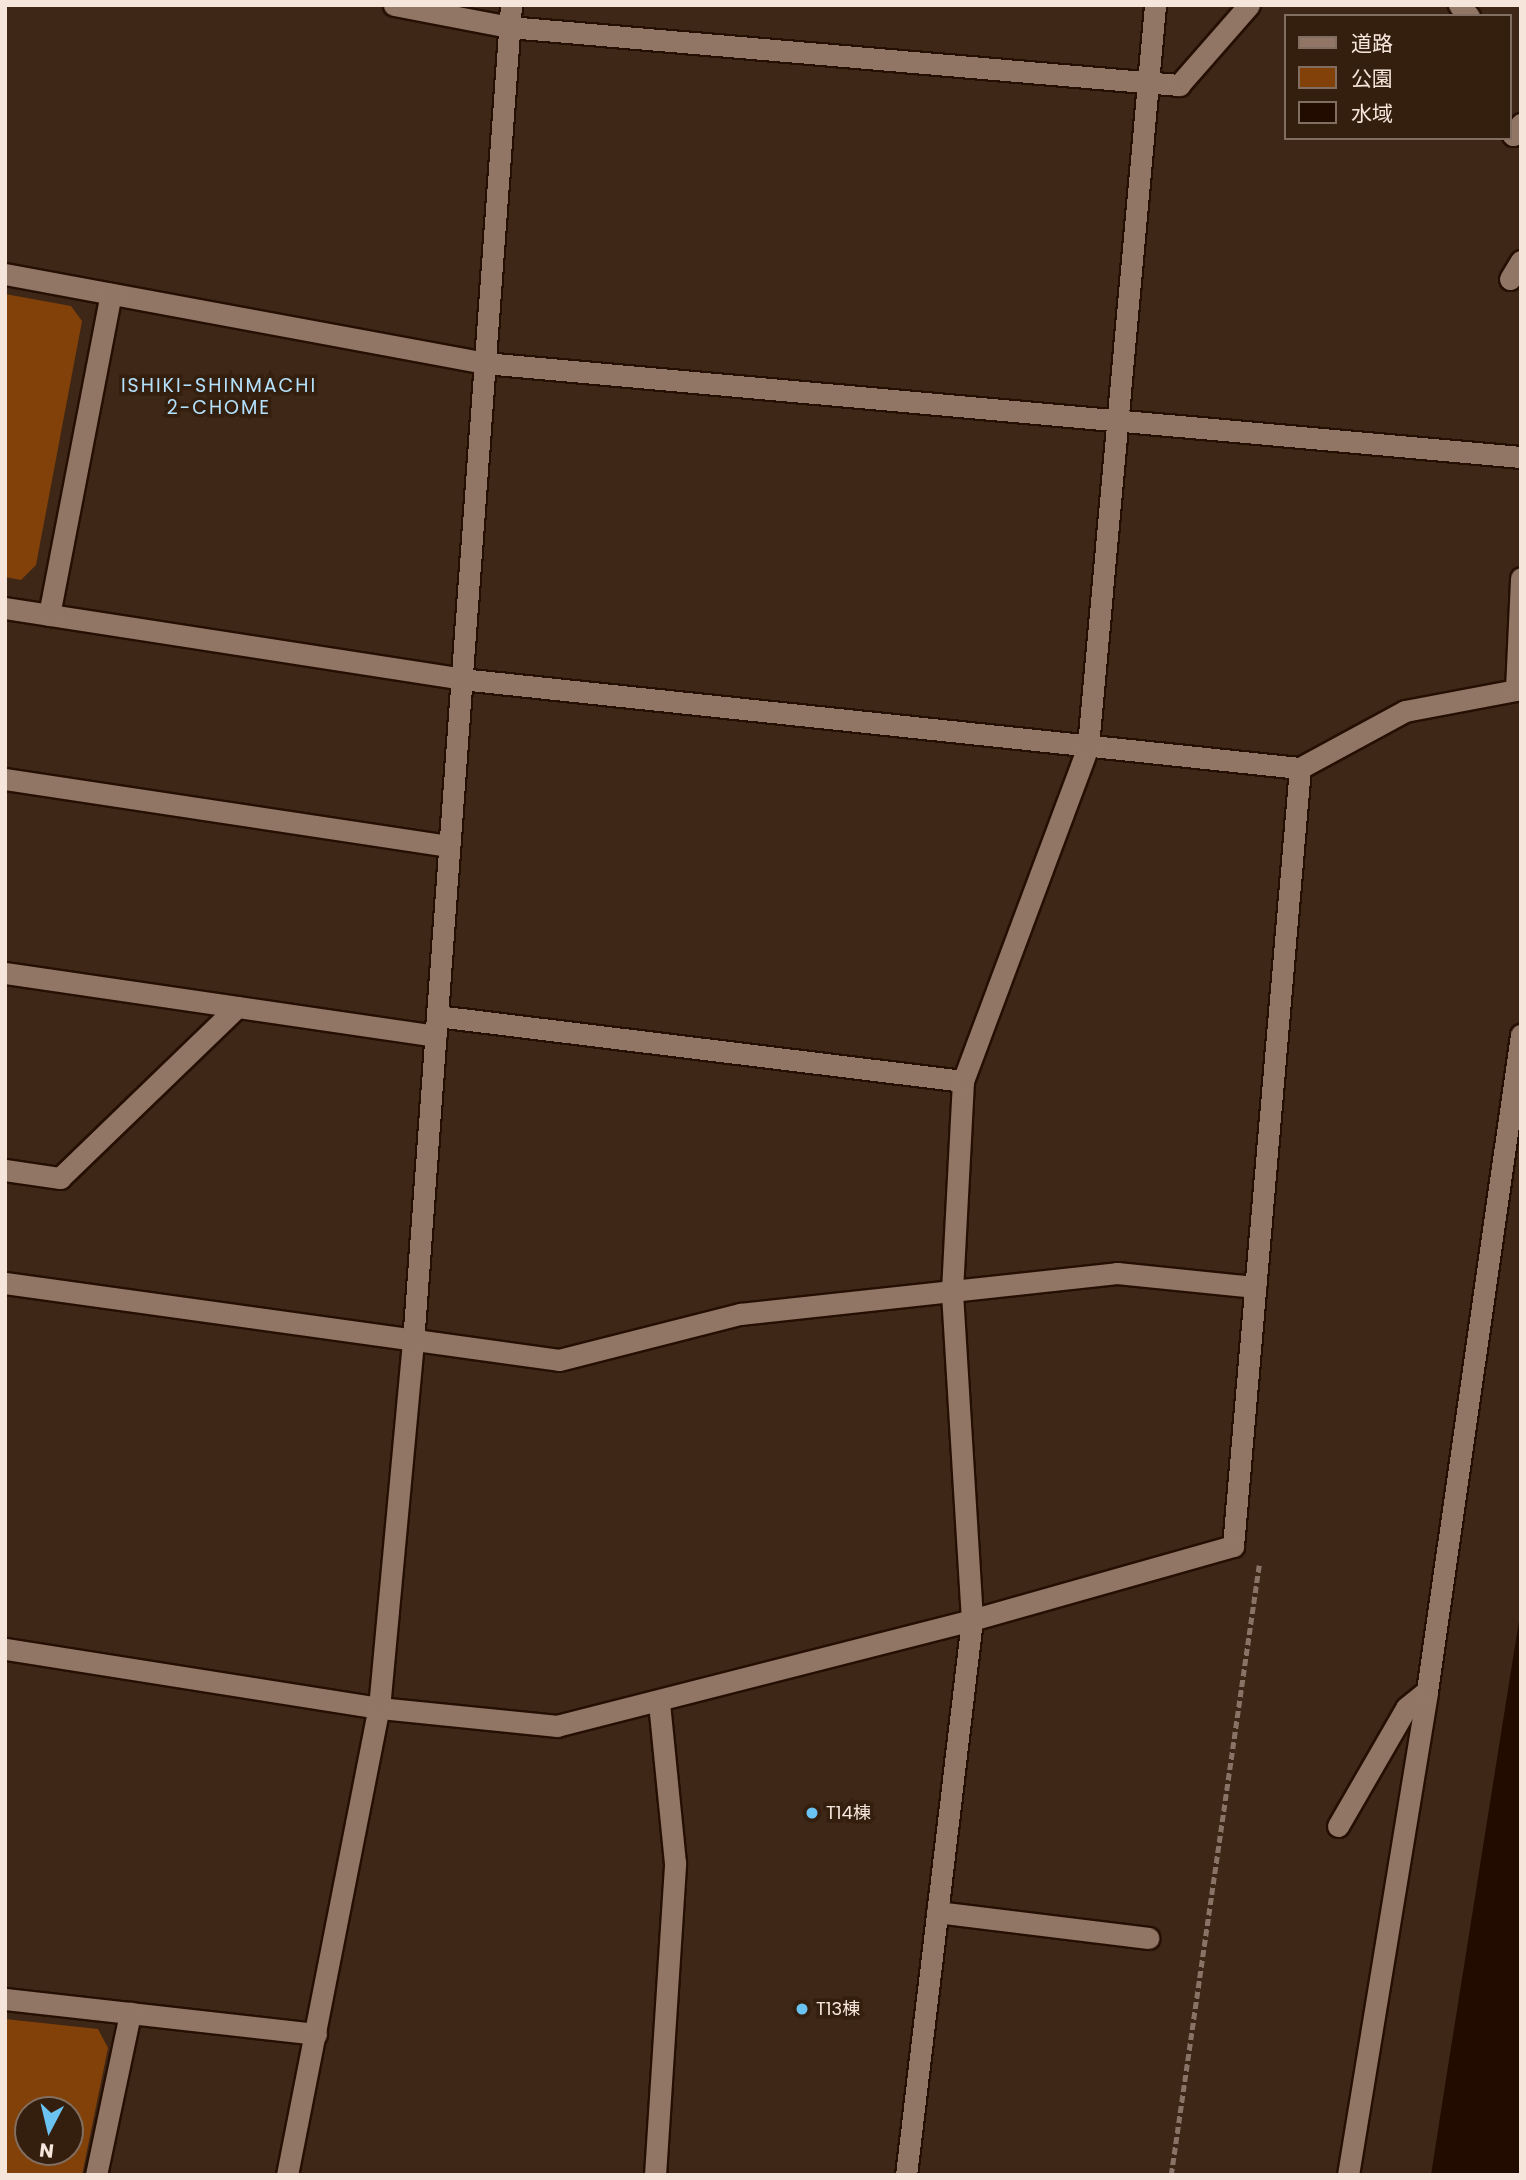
<!DOCTYPE html>
<html>
<head>
<meta charset="utf-8">
<style>
	body { margin:0 }
	#map { position:relative; width:1526px; height:2180px; overflow:hidden; background:#3f2718; font-family:Poppins,"Noto Sans JP",sans-serif }
	div>[style] { position:absolute }
	.green>* { inset:0; background:#824108 }
	.water>* { inset:0; background:#220c00 }
	.path>* { height:4.5px; margin-top:-2.25px; transform-origin:0; background:repeating-linear-gradient(90deg,#887366 0 7px,transparent 0 10.5px) }
	.roads { filter:drop-shadow(2px 0 #250f02) drop-shadow(-2px 0 #250f02) drop-shadow(0 2px #250f02) drop-shadow(0 -2px #250f02) }
	.minor>* { height:21px; margin:-10.5px; padding:0 10.5px; transform-origin:10.5px; border-radius:10.5px; background:#927665 }
	.dots>* { width:19px; height:19px; translate:-50% -50%; box-sizing:border-box; border:4px solid #341e0e; border-radius:50% }
	span { translate:-50% -50%; white-space:nowrap; text-align:center; line-height:1.15; -webkit-text-stroke:7px #341e0e; paint-order:stroke }
	.poi-label { font-size:18px; color:#f5e5db }
	.left { translate:0 -50%; text-align:left }
	.neighbourhood-label { font-size:19px; color:#b4e2fd; letter-spacing:2px }
	.frame { position:absolute; inset:0; border:7px solid #f5e5db; pointer-events:none }
	.legend { position:absolute; left:1284px; top:14px; width:228px; height:126px; box-sizing:border-box; background:#341e0e; border:2px solid #816e60; margin:0; padding:9px 12px; list-style:none; font-size:21px; color:#f5e5db }
	.legend li { display:flex; align-items:center; gap:14px; height:35px }
	.legend b { width:35px; border:2px solid #816e60 }
	.north { position:absolute; left:14px; top:2096px; width:70px; height:70px; box-sizing:border-box; background:#341e0e; border:2px solid #816e60; border-radius:50%; rotate:187deg; font-size:19px; font-weight:700; line-height:28px; text-align:center; color:#f5e5db }
	.north::after { content:''; display:block; margin:auto; width:24px; height:32px; background:#6bc3f2; clip-path:polygon(50% 0,100% 100%,50% 72%,0 100%) }
</style>
</head>
<body>
<div id="map">
	<div class="green">
		<div style="clip-path:polygon(5px 294px,71px 306px,82px 321px,36px 565px,21px 580px,5px 577px)"></div>
		<div style="clip-path:polygon(evenodd,5px 2019px,98px 2029px,108px 2048px,82px 2175px,5px 2175px,5px 2019px,28px 2110px,70px 2110px,70px 2152px,28px 2152px,28px 2110px)"></div>
	</div>
	<div class="water">
		<div style="clip-path:polygon(1521px 1608px,1521px 2175px,1431px 2175px,1446px 2079px)"></div>
	</div>
	<div class="path">
		<div style="left:1171px;top:2175px;width:616px;rotate:-81.79deg"></div>
	</div>
	<div class="roads">
		<div class="minor">
			<div style="left:394px;top:5px;width:117px;rotate:10.8deg"></div>
			<div style="left:509px;top:27px;width:673px;rotate:4.95deg"></div>
			<div style="left:1179px;top:85px;width:106px;rotate:-48.8deg"></div>
			<div style="left:1459px;top:5px;width:15px;rotate:48deg"></div>
			<div style="left:1510px;top:131px;width:5px;rotate:53deg"></div>
			<div style="left:1513px;top:135px;width:14px;rotate:-54deg"></div>
			<div style="left:5px;top:274px;width:487px;rotate:10.5deg"></div>
			<div style="left:484px;top:363px;width:1041px;rotate:5.18deg"></div>
			<div style="left:1510px;top:279px;width:21px;rotate:-59deg"></div>
			<div style="left:5px;top:608px;width:461px;rotate:8.8deg"></div>
			<div style="left:461px;top:679px;width:844px;rotate:6.06deg"></div>
			<div style="left:1300px;top:768px;width:781px;rotate:94.92deg"></div>
			<div style="left:1233px;top:1546px;width:271px;rotate:164.2deg"></div>
			<div style="left:972px;top:1620px;width:428px;rotate:165.7deg"></div>
			<div style="left:557px;top:1726px;width:179px;rotate:-174.2deg"></div>
			<div style="left:379px;top:1708px;width:379px;rotate:-171deg"></div>
			<div style="left:49px;top:615px;width:327px;rotate:-79.1deg"></div>
			<div style="left:1300px;top:768px;width:119px;rotate:-28.5deg"></div>
			<div style="left:1405px;top:711px;width:113px;rotate:-10.7deg"></div>
			<div style="left:1516px;top:690px;width:112px;rotate:-87.4deg"></div>
			<div style="left:5px;top:779px;width:449px;rotate:8.6deg"></div>
			<div style="left:5px;top:973px;width:435px;rotate:8.3deg"></div>
			<div style="left:437px;top:1016px;width:530px;rotate:7.04deg"></div>
			<div style="left:5px;top:1170px;width:56px;rotate:8.3deg"></div>
			<div style="left:60px;top:1178px;width:246px;rotate:-44deg"></div>
			<div style="left:5px;top:1283px;width:559px;rotate:7.91deg"></div>
			<div style="left:559px;top:1360px;width:187px;rotate:-14.3deg"></div>
			<div style="left:740px;top:1314px;width:379px;rotate:-6.2deg"></div>
			<div style="left:1117px;top:1273px;width:139px;rotate:5.8deg"></div>
			<div style="left:1338px;top:1826px;width:136px;rotate:-60deg"></div>
			<div style="left:1406px;top:1708px;width:27px;rotate:-39deg"></div>
			<div style="left:937px;top:1912px;width:213px;rotate:7deg"></div>
			<div style="left:5px;top:1999px;width:313px;rotate:6.4deg"></div>
			<div style="left:96px;top:2175px;width:166px;rotate:-78.1deg"></div>
			<div style="left:287px;top:2175px;width:476px;rotate:-78.9deg"></div>
			<div style="left:379px;top:1708px;width:367px;rotate:-84.7deg"></div>
			<div style="left:413px;top:1343px;width:1342px;rotate:-85.81deg"></div>
			<div style="left:655px;top:2175px;width:313px;rotate:-86.3deg"></div>
			<div style="left:675px;top:1863px;width:162px;rotate:-95.7deg"></div>
			<div style="left:906px;top:2175px;width:559px;rotate:-83.22deg"></div>
			<div style="left:972px;top:1620px;width:330px;rotate:-93.5deg"></div>
			<div style="left:952px;top:1291px;width:210px;rotate:-87deg"></div>
			<div style="left:963px;top:1081px;width:358px;rotate:-69.5deg"></div>
			<div style="left:1088px;top:746px;width:744px;rotate:-84.83deg"></div>
			<div style="left:1348px;top:2175px;width:490px;rotate:-80.7deg"></div>
			<div style="left:1427px;top:1691px;width:663px;rotate:-81.85deg"></div>
		</div>
	</div>
	<div class="dots">
		<div style="left:812px;top:1813px;background:#6bc3f2"></div>
		<div style="left:802px;top:2009px;background:#6bc3f2"></div>
	</div>
	<div class="poi-label">
		<span class="left" style="left:826px;top:1813px">T14棟</span>
		<span class="left" style="left:816px;top:2009px">T13棟</span>
	</div>
	<div class="neighbourhood-label">
		<span style="left:219px;top:397px">ISHIKI-SHINMACHI<br>2-CHOME</span>
	</div>
	<div class="frame"></div>
	<ul class="legend">
	<li><b style="height:9px;background:#927665"></b>道路</li>
	<li><b style="height:19px;background:#824108"></b>公園</li>
	<li><b style="height:19px;background:#220c00"></b>水域</li>
	</ul>
	<div class="north">N</div>
</div>
</body>
</html>
